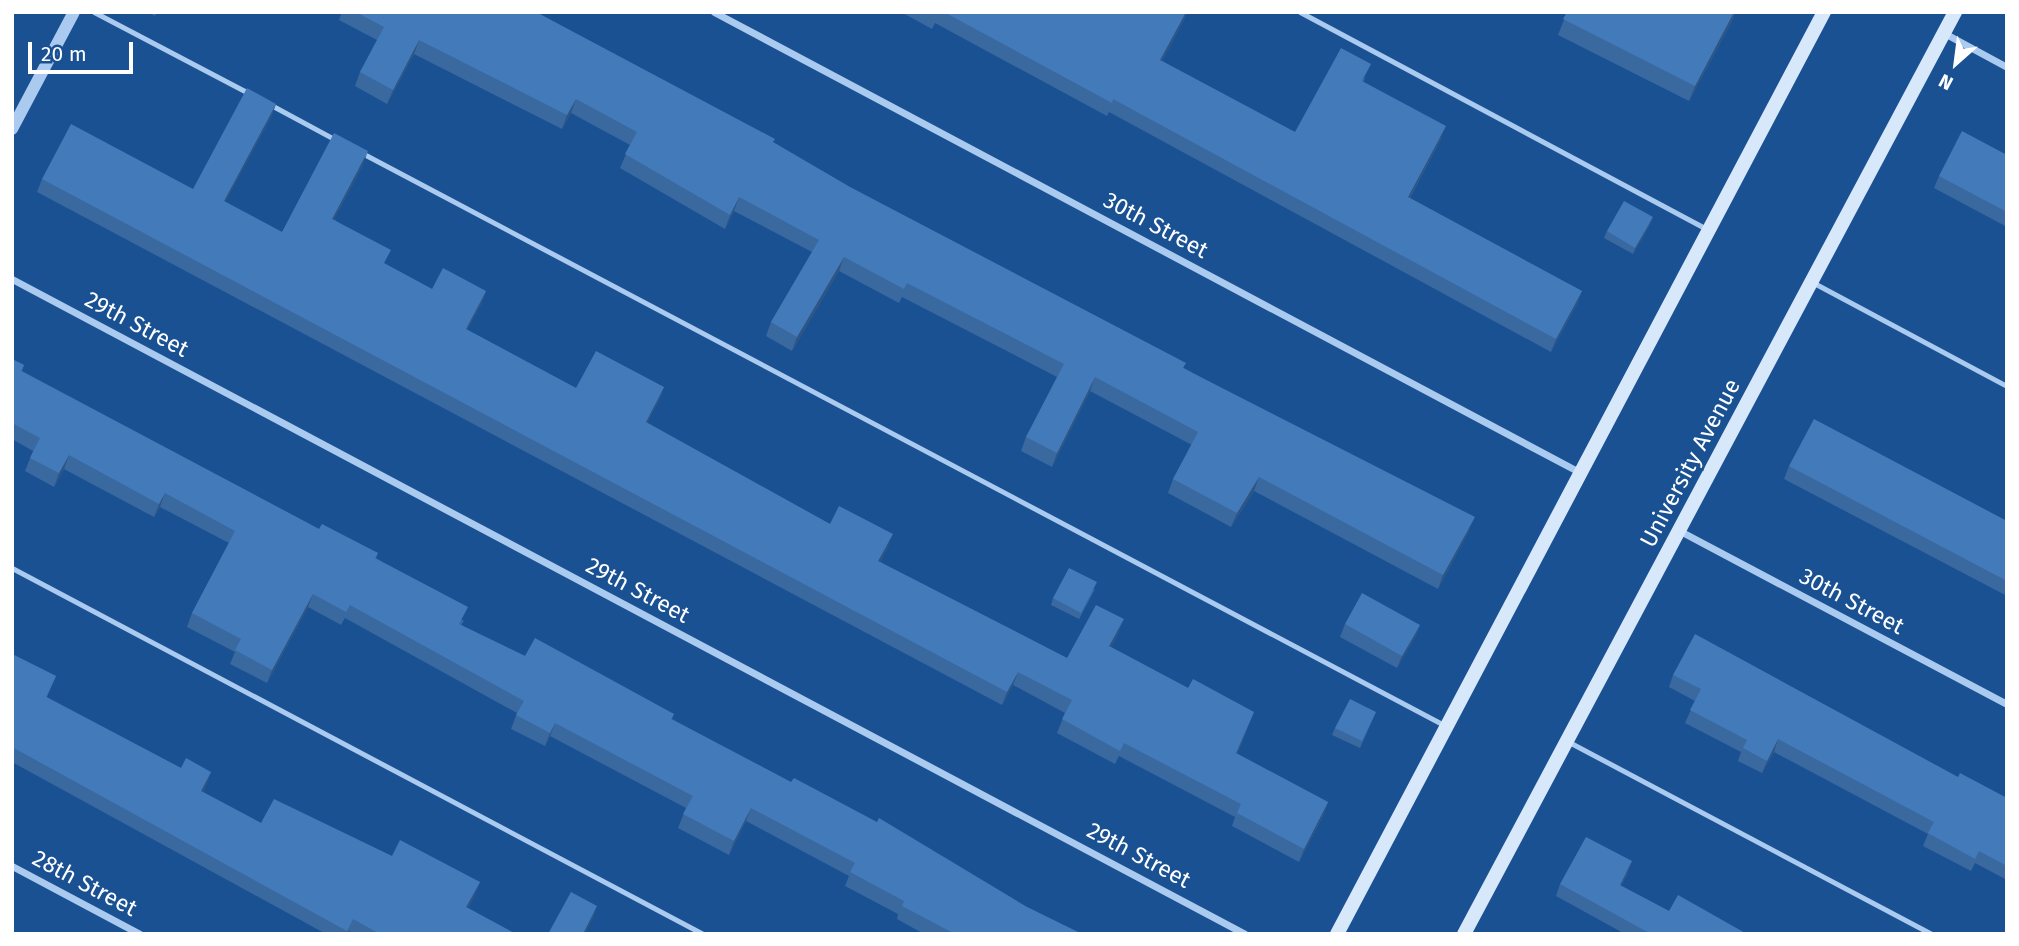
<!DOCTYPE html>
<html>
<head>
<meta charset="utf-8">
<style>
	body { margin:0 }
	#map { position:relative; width:2019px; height:946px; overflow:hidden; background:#1a5193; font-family:"Fira Sans",sans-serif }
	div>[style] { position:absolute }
	.service>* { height:5px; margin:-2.5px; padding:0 2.5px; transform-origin:2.5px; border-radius:2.5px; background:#aacbef }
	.minor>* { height:7px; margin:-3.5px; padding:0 3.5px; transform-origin:3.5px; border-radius:3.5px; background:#aacbef }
	.tertiary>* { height:12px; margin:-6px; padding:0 6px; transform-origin:6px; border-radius:6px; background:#aacbef }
	.secondary>* { height:14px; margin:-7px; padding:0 7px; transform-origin:7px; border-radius:7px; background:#d8e8fb }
	.wall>* { inset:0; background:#3a69a0 }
	.shaded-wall>* { inset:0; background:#2f5582 }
	.building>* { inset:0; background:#437aba }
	span { translate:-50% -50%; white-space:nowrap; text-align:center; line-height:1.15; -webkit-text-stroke:5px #1a5193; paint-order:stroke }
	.street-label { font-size:23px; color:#fff }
	.frame { position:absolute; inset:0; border:14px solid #fff; pointer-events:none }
	.north { position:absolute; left:1921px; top:28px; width:70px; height:70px; -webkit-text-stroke:5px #1a5193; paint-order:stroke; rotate:208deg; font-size:19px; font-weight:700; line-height:28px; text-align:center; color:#fff }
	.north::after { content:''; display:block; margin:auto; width:24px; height:32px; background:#fff; clip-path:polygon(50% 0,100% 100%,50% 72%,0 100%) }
	.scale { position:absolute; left:28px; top:42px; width:105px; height:32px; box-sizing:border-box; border:4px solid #fff; border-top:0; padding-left:9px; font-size:21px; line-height:24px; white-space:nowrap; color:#fff; -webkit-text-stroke:5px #1a5193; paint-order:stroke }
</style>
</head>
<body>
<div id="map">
	<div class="service">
		<div style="left:94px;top:12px;width:176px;rotate:27.7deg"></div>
		<div style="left:1300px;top:12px;width:463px;rotate:28.1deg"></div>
		<div style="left:271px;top:105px;width:74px;rotate:28.3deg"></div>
		<div style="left:360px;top:152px;width:1226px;rotate:27.86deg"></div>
		<div style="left:1812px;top:282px;width:221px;rotate:28.1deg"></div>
		<div style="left:12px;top:568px;width:782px;rotate:27.91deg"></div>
		<div style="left:1567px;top:741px;width:412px;rotate:27.9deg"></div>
	</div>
	<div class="minor">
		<div style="left:714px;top:12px;width:982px;rotate:28deg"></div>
		<div style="left:1944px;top:33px;width:72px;rotate:28.4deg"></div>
		<div style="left:12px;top:279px;width:1396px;rotate:27.98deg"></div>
		<div style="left:1680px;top:531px;width:370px;rotate:27.9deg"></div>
		<div style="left:12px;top:866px;width:145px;rotate:28deg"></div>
	</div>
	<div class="tertiary">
		<div style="left:12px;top:129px;width:132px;rotate:-62.1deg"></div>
	</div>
	<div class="secondary">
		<div style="left:1337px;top:934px;width:1043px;rotate:-62.16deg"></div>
		<div style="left:1464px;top:934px;width:1045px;rotate:-61.96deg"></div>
	</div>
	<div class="wall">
		<div style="clip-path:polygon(147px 12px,157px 12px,155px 16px)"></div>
		<div style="clip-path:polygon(342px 12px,536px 12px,773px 143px,850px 187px,1184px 368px,1469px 531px,1438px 589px,1254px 491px,1231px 527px,1168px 493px,1173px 479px,1192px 445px,1090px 391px,1052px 467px,1021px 451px,1026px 437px,1057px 377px,902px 297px,899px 303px,839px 271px,792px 351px,766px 336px,771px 322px,812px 252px,734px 211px,725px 229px,620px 168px,630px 145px,571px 113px,562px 129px,414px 54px,387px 104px,355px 86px,360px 72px,377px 40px,339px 20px)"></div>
		<div style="clip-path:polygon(901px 12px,1188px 12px,1162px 61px,1295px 132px,1366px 77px,1363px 82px,1441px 139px,1410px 198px,1582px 291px,1577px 304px,1551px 352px,1109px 112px,1107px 116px,935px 23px,932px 29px)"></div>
		<div style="clip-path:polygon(1567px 12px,1735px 12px,1731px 23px,1689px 101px,1558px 35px)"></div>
		<div style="clip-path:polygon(276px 104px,271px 117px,225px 202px,282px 232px,363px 165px,334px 219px,385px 264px,432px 289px,486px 291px,481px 304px,467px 330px,576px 388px,664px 387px,659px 400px,647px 423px,830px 524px,888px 547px,880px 562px,1067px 658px,1119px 632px,1111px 647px,1188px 688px,1254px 712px,1237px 754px,1328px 802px,1323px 816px,1299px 862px,1232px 826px,1235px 817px,1119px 756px,1115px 764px,1057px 733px,1065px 713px,1013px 685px,1002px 705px,37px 192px,42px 179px,193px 189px)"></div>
		<div style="clip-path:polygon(2007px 155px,2007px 227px,1934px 188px,1939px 176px)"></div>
		<div style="clip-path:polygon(1651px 223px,1633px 254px,1604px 238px,1607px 231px)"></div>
		<div style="clip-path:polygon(12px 359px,24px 365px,22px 371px,319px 529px,378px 553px,376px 558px,464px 621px,461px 625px,525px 656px,674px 714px,672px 719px,1027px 907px,1082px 934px,924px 934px,897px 919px,898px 914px,845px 886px,849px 876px,746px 821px,729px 855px,678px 828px,686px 808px,550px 736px,545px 746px,511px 729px,517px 713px,345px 618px,341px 625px,308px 607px,267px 683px,230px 664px,235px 652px,187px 627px,192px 613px,229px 543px,160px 507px,154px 517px,64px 469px,54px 487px,25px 471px,33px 451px,12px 439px)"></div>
		<div style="clip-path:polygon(1789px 466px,2007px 521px,2007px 596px,1784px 479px)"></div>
		<div style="clip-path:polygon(1095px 589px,1079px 619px,1051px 605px,1053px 598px)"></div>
		<div style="clip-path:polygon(1345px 624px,1420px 625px,1415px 637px,1397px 668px,1340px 637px)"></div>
		<div style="clip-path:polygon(12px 654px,56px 676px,47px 697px,181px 768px,211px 772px,203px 792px,261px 823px,392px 856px,480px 882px,475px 894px,468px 908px,516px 934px,354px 934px,349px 931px,347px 934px,326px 934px,12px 762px)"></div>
		<div style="clip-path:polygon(1673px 675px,1958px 777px,2007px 798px,2007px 880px,1975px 863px,1971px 871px,1923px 846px,1928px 834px,1774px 752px,1762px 773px,1738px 761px,1741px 752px,1685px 723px,1695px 701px,1669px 687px)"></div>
		<div style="clip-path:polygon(1376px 712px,1360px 748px,1332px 735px,1335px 728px)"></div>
		<div style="clip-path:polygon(1628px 873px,1621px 886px,1669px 911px,1747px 934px,1625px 934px,1556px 896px,1560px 884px)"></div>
	</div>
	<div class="shaded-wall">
		<div style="clip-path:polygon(1186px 12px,1188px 12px,1155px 74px,1160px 60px)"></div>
		<div style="clip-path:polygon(1734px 12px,1731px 23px,1689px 101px,1695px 86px)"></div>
		<div style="clip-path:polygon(419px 40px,414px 54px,387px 104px,393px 90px)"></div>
		<div style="clip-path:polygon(576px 99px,571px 113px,562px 129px,567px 115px)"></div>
		<div style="clip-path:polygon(276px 104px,271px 117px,219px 214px,224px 201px)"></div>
		<div style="clip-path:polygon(1446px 126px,1441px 139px,1403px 210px,1408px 197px)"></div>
		<div style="clip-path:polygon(368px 151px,363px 165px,327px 232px,332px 219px)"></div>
		<div style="clip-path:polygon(739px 197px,734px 211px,725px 229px,730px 215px)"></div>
		<div style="clip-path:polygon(1653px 217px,1651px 223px,1633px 254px,1635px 248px)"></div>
		<div style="clip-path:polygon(844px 257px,839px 271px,792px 351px,797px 337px)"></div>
		<div style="clip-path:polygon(486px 291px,481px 304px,461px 343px,466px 329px)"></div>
		<div style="clip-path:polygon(1582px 291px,1577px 304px,1551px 352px,1556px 339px)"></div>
		<div style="clip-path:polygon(1095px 377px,1090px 391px,1052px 467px,1057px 453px)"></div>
		<div style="clip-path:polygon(664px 387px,659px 400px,641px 435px,646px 422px)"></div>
		<div style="clip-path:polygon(69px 455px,64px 469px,54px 487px,59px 473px)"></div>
		<div style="clip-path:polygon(1259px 477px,1254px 491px,1231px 527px,1237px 513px)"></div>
		<div style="clip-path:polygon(165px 493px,160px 507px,154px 517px,159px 504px)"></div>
		<div style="clip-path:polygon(1475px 517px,1469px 531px,1438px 589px,1443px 575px)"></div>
		<div style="clip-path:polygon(893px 534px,888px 547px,874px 574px,878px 561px)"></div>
		<div style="clip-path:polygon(313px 594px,308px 607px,267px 683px,272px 670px)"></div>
		<div style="clip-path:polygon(1124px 619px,1119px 632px,1105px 660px,1109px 646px)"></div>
		<div style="clip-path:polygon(1420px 625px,1415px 637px,1397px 668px,1402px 656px)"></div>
		<div style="clip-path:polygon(1018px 672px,1013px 685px,1002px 705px,1007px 692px)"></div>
		<div style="clip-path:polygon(1254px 712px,1249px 725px,1231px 767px,1236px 753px)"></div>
		<div style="clip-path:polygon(555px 723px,550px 736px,545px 746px,550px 733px)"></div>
		<div style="clip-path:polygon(1778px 739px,1774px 752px,1762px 773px,1767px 761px)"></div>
		<div style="clip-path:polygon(211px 772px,207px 784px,197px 803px,201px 791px)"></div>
		<div style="clip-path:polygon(1328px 802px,1323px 816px,1299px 862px,1304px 849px)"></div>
		<div style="clip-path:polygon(751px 808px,746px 821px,729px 855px,734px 841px)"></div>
		<div style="clip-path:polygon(1632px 861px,1628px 873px,1615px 897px,1620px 885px)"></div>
		<div style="clip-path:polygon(480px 882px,475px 894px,462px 919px,466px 907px)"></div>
		<div style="clip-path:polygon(597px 906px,593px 918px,585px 934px,583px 934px)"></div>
	</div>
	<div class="building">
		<div style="clip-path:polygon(356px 12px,536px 12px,775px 139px,773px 142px,850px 187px,1186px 363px,1183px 368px,1475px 517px,1443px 575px,1259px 477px,1237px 513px,1173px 479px,1198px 432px,1095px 377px,1057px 453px,1026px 437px,1064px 364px,907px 283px,904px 289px,844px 257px,797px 337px,771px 322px,819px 240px,739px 197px,730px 215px,625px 154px,637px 132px,576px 99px,567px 115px,419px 40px,393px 90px,360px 72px,384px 27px)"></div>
		<div style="clip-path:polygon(944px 12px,1186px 12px,1160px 60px,1295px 132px,1341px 48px,1371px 64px,1362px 81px,1446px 126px,1408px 197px,1582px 291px,1556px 339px,1113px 99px,1112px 103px)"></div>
		<div style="clip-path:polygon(1567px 12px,1734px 12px,1695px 86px,1563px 19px)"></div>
		<div style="clip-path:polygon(247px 88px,276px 104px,224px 201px,282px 232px,334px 133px,368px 151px,332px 219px,391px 250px,384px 263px,432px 289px,443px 268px,486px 291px,466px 329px,576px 388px,596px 351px,664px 387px,646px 422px,830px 524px,839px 506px,893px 534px,878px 561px,1067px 658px,1096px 605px,1124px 619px,1109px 646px,1188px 688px,1193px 679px,1254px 712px,1236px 753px,1328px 802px,1304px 849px,1237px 813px,1241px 804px,1124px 743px,1120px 751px,1062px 719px,1072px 700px,1018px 672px,1007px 692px,42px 179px,71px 124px,193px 189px)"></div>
		<div style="clip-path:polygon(1962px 131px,2007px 155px,2007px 212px,1939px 176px)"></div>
		<div style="clip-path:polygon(1624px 201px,1653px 217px,1635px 248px,1607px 231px)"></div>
		<div style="clip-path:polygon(12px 359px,24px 365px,21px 371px,319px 529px,322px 524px,378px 553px,375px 558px,468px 607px,459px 624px,525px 656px,535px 638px,674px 714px,671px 719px,791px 782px,794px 778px,877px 822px,879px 818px,1027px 907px,1082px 934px,955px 934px,902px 906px,904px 901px,850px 872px,855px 863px,751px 808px,734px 841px,683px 814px,693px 796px,555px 723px,550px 733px,516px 715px,524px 701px,350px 605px,346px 612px,313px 594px,272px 670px,235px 650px,241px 639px,192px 613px,235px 531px,165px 493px,159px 504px,69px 455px,59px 473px,30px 458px,40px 438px,12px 423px)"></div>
		<div style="clip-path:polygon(1814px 419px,2007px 521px,2007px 581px,1789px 466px)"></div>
		<div style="clip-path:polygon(1069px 568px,1097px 582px,1081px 613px,1053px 598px)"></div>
		<div style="clip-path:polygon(1362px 593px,1420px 625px,1402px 656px,1345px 624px)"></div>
		<div style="clip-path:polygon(1695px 634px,1958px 777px,1960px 773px,2007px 798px,2007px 866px,1979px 851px,1975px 859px,1928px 833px,1934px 822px,1778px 739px,1767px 761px,1743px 748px,1747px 740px,1690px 710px,1701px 689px,1673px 675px)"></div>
		<div style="clip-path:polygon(12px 654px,56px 676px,46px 697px,181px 768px,186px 758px,211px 772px,201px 791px,261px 823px,274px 799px,392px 856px,400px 840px,480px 882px,466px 907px,516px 934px,380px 934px,353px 919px,347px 931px,12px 747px)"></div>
		<div style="clip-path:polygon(1350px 699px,1376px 712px,1362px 741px,1335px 728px)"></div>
		<div style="clip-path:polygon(1586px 837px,1632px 861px,1620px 885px,1669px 911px,1678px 895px,1747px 934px,1651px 934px,1560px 884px)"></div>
		<div style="clip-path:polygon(571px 892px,597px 906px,583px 934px,548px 934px)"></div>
	</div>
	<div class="street-label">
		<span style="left:1156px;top:225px;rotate:28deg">30th Street</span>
		<span style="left:137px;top:324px;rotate:28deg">29th Street</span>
		<span style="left:1690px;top:463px;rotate:-62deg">University Avenue</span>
		<span style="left:638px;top:590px;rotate:28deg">29th Street</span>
		<span style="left:1852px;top:601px;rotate:28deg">30th Street</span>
		<span style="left:1139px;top:855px;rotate:28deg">29th Street</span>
		<span style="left:85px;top:883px;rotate:28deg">28th Street</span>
	</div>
	<div class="frame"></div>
	<div class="north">N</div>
	<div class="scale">20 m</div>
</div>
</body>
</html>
